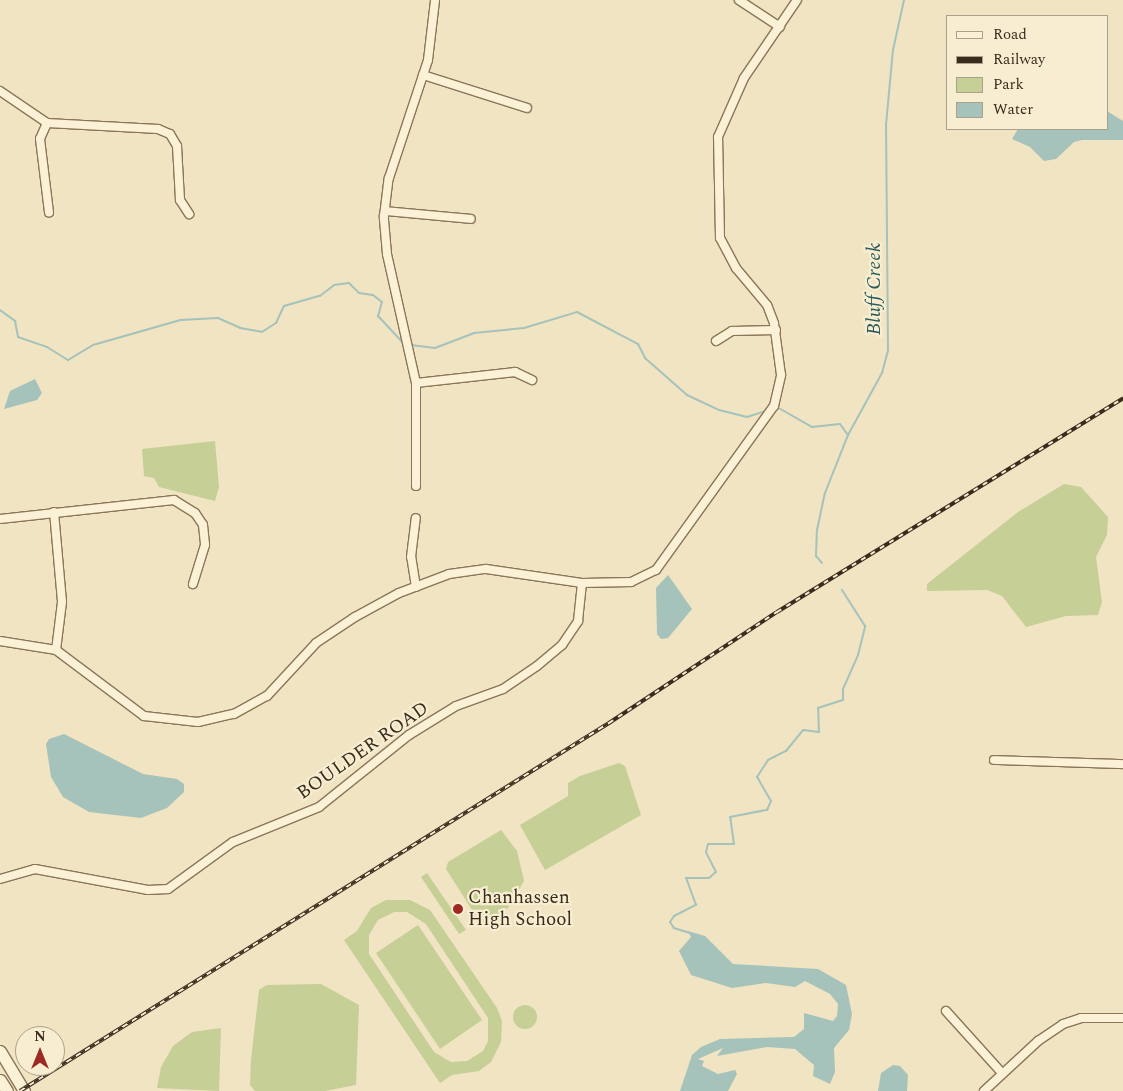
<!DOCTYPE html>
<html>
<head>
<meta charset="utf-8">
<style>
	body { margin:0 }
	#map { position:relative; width:1123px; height:1091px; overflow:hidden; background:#f0e4c2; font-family:Spectral,serif }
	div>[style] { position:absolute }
	.green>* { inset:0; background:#c6cf95 }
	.round { border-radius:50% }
	.water>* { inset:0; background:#a5c2bb }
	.stream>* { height:2px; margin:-1px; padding:0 1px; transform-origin:1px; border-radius:1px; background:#a5c2bb }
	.roads { filter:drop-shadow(1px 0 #8b7558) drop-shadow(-1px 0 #8b7558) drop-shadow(0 1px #8b7558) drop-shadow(0 -1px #8b7558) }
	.street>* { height:8px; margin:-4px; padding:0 4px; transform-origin:4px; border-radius:4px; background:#faf1d6 }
	.secondary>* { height:11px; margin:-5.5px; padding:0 5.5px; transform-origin:5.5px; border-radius:5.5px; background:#faf1d6 }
	.rail>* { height:4px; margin-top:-2px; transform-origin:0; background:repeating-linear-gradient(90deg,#f7eed2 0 5.5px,#3a2c1d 0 11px); box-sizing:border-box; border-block:1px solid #3a2c1d }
	.dots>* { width:14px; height:14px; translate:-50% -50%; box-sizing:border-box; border:2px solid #f7eed2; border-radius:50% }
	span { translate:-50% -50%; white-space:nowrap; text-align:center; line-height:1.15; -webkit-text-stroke:4.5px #f7eed2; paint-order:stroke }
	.street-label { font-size:19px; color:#3a2c1d }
	.poi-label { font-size:19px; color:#3a2c1d }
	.left { translate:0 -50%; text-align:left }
	.water-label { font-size:20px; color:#2c5a59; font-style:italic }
	.legend { position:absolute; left:946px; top:15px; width:162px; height:115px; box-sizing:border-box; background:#f7eed2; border:1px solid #aba08a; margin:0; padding:6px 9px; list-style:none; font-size:15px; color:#3a2c1d }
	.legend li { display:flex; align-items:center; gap:10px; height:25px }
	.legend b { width:25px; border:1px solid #aba08a }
	.north { position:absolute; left:15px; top:1026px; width:50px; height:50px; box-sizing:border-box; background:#f7eed2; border:1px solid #aba08a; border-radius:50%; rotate:0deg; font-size:14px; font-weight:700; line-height:20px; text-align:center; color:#3a2c1d }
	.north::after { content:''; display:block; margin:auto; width:18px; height:22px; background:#9d2925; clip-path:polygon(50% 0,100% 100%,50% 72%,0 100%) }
</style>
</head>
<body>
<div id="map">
	<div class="green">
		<div style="clip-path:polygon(215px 441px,219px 487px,215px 501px,159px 487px,154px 478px,144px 476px,142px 449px)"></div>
		<div style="clip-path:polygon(1064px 484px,1081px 487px,1108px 517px,1107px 535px,1096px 557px,1102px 602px,1098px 615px,1066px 616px,1026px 627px,1002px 596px,987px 590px,927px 591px,927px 584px,1018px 512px)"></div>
		<div style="clip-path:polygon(619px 763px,625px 766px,641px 815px,545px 870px,520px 825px,568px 796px,568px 783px,580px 776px)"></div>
		<div style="clip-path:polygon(501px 830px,517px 851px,524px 881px,508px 908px,481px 924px,446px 869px,448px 862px)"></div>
		<div style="clip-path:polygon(427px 873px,466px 930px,459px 934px,421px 877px)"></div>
		<div style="clip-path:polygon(evenodd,386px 900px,410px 900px,430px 910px,497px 1008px,502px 1021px,501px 1042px,491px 1062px,479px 1071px,452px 1075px,440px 1083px,344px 940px,357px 931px,371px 908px,386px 900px,407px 912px,426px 924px,488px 1018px,488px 1041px,483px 1051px,467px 1061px,451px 1062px,434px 1052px,369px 954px,369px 935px,378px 920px,394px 912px,407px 912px)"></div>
		<div style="clip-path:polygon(418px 925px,482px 1020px,440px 1049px,376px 953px)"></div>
		<div style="clip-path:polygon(321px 984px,359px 1005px,356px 1085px,325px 1091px,255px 1091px,250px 1085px,251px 1059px,259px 990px,267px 985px)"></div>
		<div class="round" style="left:513px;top:1005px;width:24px;height:24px"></div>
		<div style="clip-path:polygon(221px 1028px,219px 1091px,157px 1088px,161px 1067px,173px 1046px,192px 1032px)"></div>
	</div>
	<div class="water">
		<div style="clip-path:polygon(1107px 111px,1123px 121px,1123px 140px,1082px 140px,1074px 142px,1056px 159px,1044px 161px,1030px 147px,1012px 139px,1018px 129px,1107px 129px)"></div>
		<div style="clip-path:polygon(35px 379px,42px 393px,37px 400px,4px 409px,10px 391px)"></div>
		<div style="clip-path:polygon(668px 575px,692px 609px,668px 638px,661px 639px,657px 634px,656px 588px)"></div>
		<div style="clip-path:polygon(64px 734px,143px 774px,177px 779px,184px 784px,184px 792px,167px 808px,141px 818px,89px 812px,63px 797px,51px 777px,46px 744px,49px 739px)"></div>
		<div style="clip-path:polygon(688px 931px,705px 936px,733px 964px,818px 969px,846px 985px,852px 1014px,849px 1030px,834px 1048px,835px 1072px,830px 1084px,813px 1076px,814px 1065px,795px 1049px,767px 1047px,717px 1056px,723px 1048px,698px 1059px,704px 1061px,702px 1066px,718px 1074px,735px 1070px,737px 1074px,728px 1091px,680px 1091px,692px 1055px,701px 1047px,720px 1039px,794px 1037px,804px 1029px,804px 1013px,833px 1021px,837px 1016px,838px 1004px,830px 994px,805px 981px,795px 987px,766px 983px,732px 988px,691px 975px,679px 951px,691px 937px)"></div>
		<div style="clip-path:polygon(893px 1065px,900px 1066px,908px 1075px,907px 1091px,878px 1091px,881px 1073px)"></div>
	</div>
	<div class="stream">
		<div style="left:0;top:310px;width:19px;rotate:36deg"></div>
		<div style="left:15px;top:321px;width:16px;rotate:79deg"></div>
		<div style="left:18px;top:337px;width:31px;rotate:19deg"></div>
		<div style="left:47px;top:347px;width:25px;rotate:32deg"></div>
		<div style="left:68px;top:360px;width:29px;rotate:-31deg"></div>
		<div style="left:93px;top:345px;width:91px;rotate:-16deg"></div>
		<div style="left:180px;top:320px;width:38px;rotate:-3deg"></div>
		<div style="left:218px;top:318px;width:24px;rotate:24deg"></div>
		<div style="left:240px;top:328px;width:22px;rotate:10deg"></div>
		<div style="left:262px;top:332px;width:17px;rotate:-33deg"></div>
		<div style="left:276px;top:323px;width:19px;rotate:-65deg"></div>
		<div style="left:284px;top:306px;width:37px;rotate:-16deg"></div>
		<div style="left:320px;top:296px;width:18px;rotate:-38deg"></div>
		<div style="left:334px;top:285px;width:15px;rotate:-8deg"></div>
		<div style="left:349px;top:283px;width:14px;rotate:45deg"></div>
		<div style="left:359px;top:293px;width:14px;rotate:8deg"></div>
		<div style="left:373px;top:295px;width:11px;rotate:38deg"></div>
		<div style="left:382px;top:302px;width:15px;rotate:106deg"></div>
		<div style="left:378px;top:316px;width:38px;rotate:47deg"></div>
		<div style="left:411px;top:345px;width:24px;rotate:7deg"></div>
		<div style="left:435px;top:348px;width:42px;rotate:-21deg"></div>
		<div style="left:474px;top:333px;width:50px;rotate:-5.7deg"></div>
		<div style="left:524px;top:328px;width:55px;rotate:-16.8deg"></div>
		<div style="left:577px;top:312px;width:69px;rotate:27.7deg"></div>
		<div style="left:638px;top:344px;width:16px;rotate:63deg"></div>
		<div style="left:645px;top:358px;width:56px;rotate:41.4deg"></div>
		<div style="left:687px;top:395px;width:35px;rotate:25deg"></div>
		<div style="left:719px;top:410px;width:29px;rotate:14deg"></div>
		<div style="left:747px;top:417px;width:22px;rotate:-18deg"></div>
		<div style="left:777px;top:407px;width:40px;rotate:29.7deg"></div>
		<div style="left:812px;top:427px;width:28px;rotate:-6deg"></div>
		<div style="left:840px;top:424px;width:14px;rotate:54deg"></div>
		<div style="left:822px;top:563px;width:9px;rotate:-131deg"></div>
		<div style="left:816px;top:556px;width:26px;rotate:-88deg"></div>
		<div style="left:817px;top:530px;width:38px;rotate:-78deg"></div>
		<div style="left:825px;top:493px;width:62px;rotate:-68.4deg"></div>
		<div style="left:848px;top:435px;width:71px;rotate:-61.3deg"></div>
		<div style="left:882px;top:373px;width:23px;rotate:-75deg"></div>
		<div style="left:888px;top:351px;width:226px;rotate:-90.5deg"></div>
		<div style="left:886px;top:125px;width:75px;rotate:-84.7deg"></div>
		<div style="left:893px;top:50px;width:51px;rotate:-77.6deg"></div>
		<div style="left:690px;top:933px;width:17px;rotate:-163deg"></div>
		<div style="left:674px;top:928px;width:7px;rotate:-124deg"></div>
		<div style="left:670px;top:922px;width:7px;rotate:-56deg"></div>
		<div style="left:674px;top:916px;width:25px;rotate:-27deg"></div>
		<div style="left:696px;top:905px;width:29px;rotate:-110deg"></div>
		<div style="left:686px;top:878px;width:23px"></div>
		<div style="left:709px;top:878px;width:9px;rotate:-41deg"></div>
		<div style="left:716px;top:872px;width:22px;rotate:-117deg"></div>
		<div style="left:706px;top:852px;width:8px;rotate:-76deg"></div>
		<div style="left:708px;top:844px;width:26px"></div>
		<div style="left:734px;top:844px;width:27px;rotate:-98deg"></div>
		<div style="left:730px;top:817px;width:38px;rotate:-11deg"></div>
		<div style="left:767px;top:810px;width:10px;rotate:-66deg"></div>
		<div style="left:771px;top:801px;width:28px;rotate:-120deg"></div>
		<div style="left:757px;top:777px;width:20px;rotate:-57deg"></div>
		<div style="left:768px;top:760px;width:20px;rotate:-27deg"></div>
		<div style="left:786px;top:751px;width:27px;rotate:-51deg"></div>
		<div style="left:803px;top:730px;width:16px;rotate:7deg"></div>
		<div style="left:819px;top:732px;width:24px;rotate:-92deg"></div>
		<div style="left:818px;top:708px;width:26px;rotate:-18deg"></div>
		<div style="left:843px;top:700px;width:11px;rotate:-90deg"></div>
		<div style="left:843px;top:689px;width:37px;rotate:-66deg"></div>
		<div style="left:858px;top:655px;width:30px;rotate:-76deg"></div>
		<div style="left:865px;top:626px;width:43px;rotate:-122.6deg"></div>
	</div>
	<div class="roads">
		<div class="street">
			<div style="left:739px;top:0;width:49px;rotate:33.4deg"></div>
			<div style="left:423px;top:75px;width:109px;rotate:17.6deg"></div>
			<div style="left:0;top:91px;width:57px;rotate:34.2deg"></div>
			<div style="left:47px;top:123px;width:111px;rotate:3.1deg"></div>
			<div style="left:158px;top:129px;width:13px;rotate:23deg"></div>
			<div style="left:170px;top:134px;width:14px;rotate:60deg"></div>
			<div style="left:177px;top:146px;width:54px;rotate:86.8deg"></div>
			<div style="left:180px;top:200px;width:17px;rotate:57deg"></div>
			<div style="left:47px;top:123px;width:17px;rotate:114deg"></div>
			<div style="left:40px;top:139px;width:74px;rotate:83deg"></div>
			<div style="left:385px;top:211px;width:86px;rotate:5.3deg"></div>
			<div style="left:716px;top:341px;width:19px;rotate:-32deg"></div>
			<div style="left:732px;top:331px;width:44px;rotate:-1.3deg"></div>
			<div style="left:416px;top:383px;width:100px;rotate:-6.3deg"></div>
			<div style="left:515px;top:372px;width:19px;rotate:25deg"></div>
			<div style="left:416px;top:486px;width:103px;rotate:-90deg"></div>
			<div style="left:416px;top:383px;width:132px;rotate:-102.7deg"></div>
			<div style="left:387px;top:254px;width:38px;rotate:-95deg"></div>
			<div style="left:384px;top:216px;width:38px;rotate:-83deg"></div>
			<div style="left:389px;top:178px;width:124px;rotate:-71.7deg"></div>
			<div style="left:428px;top:60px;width:60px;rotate:-83.3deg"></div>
			<div style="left:54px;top:512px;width:90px;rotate:84.9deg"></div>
			<div style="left:62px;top:602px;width:48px;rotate:97.1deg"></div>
			<div style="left:0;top:519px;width:175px;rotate:-6.2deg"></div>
			<div style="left:174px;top:500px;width:25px;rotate:32deg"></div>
			<div style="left:195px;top:513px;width:14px;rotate:56deg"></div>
			<div style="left:203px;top:525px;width:20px;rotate:84deg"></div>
			<div style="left:205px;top:545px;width:41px;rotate:107.1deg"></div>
			<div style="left:416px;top:587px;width:30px;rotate:-99deg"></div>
			<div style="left:411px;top:557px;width:39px;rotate:-83deg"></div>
			<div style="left:0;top:641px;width:57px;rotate:9.1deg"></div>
			<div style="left:56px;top:650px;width:110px;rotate:36.9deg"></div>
			<div style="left:144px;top:716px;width:54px;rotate:6.3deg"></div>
			<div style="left:198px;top:722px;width:37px;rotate:-13deg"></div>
			<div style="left:234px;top:714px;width:38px;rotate:-29deg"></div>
			<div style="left:267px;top:696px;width:72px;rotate:-47.2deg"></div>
			<div style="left:316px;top:643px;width:47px;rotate:-33.7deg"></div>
			<div style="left:355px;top:617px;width:50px;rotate:-28.6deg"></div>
			<div style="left:399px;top:593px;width:53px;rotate:-20.8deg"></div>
			<div style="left:449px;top:574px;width:37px;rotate:-8deg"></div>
			<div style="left:486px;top:569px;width:97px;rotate:8.3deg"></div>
			<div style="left:582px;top:583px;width:49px;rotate:-1.2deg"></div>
			<div style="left:631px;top:582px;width:28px;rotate:-26deg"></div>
			<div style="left:656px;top:570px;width:202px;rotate:-54.3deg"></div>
			<div style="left:774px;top:406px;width:32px;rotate:-77deg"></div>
			<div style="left:781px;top:375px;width:52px;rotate:-97.7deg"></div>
			<div style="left:774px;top:323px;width:19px;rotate:-111deg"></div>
			<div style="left:767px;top:305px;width:48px;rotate:-130deg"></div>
			<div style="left:736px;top:268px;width:34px;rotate:-118deg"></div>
			<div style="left:720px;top:238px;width:101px;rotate:-91.1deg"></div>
			<div style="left:718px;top:137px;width:64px;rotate:-66.2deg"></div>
			<div style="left:744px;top:78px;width:94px;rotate:-55.8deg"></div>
			<div style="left:994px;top:760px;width:129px;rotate:1.8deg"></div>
			<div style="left:0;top:879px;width:36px;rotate:-16deg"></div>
			<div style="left:35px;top:869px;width:115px;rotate:10.5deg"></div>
			<div style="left:148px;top:890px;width:20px;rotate:-3deg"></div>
			<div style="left:168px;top:889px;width:80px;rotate:-35.9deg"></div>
			<div style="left:233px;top:842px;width:93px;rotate:-22.1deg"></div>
			<div style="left:319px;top:807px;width:115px;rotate:-38.7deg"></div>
			<div style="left:409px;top:735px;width:55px;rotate:-31.7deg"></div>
			<div style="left:456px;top:706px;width:50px;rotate:-19.9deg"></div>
			<div style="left:503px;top:689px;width:41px;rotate:-34.1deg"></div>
			<div style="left:537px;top:666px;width:33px;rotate:-40deg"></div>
			<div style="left:562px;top:645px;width:29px;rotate:-56deg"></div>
			<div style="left:578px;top:621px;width:38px;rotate:-84deg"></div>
			<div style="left:946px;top:1011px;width:84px;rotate:47.9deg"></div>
			<div style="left:984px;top:1091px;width:74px;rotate:-42.8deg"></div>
			<div style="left:1038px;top:1041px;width:30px;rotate:-34deg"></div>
			<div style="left:1063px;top:1024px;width:19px;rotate:-18deg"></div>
			<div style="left:1081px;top:1018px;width:42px"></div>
		</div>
		<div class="secondary">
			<div style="left:0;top:1051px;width:47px;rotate:59deg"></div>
			<div style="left:0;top:1080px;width:13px;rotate:58deg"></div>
		</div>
	</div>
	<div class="rail">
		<div style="left:20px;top:1091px;width:695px;rotate:-32deg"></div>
		<div style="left:609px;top:723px;width:201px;rotate:-33.5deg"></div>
		<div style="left:777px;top:612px;width:407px;rotate:-31.7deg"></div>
	</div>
	<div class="dots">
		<div style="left:458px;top:909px;background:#9d2925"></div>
	</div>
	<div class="street-label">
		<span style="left:363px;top:751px;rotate:-35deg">BOULDER ROAD</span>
	</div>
	<div class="poi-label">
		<span class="left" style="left:468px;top:909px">Chanhassen<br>High School</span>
	</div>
	<div class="water-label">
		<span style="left:874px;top:289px;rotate:-90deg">Bluff Creek</span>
	</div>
	<ul class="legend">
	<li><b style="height:6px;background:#faf1d6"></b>Road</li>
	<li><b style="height:6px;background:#3a2c1d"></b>Railway</li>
	<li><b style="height:14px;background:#c6cf95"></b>Park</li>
	<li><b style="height:14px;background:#a5c2bb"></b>Water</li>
	</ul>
	<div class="north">N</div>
</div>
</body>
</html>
